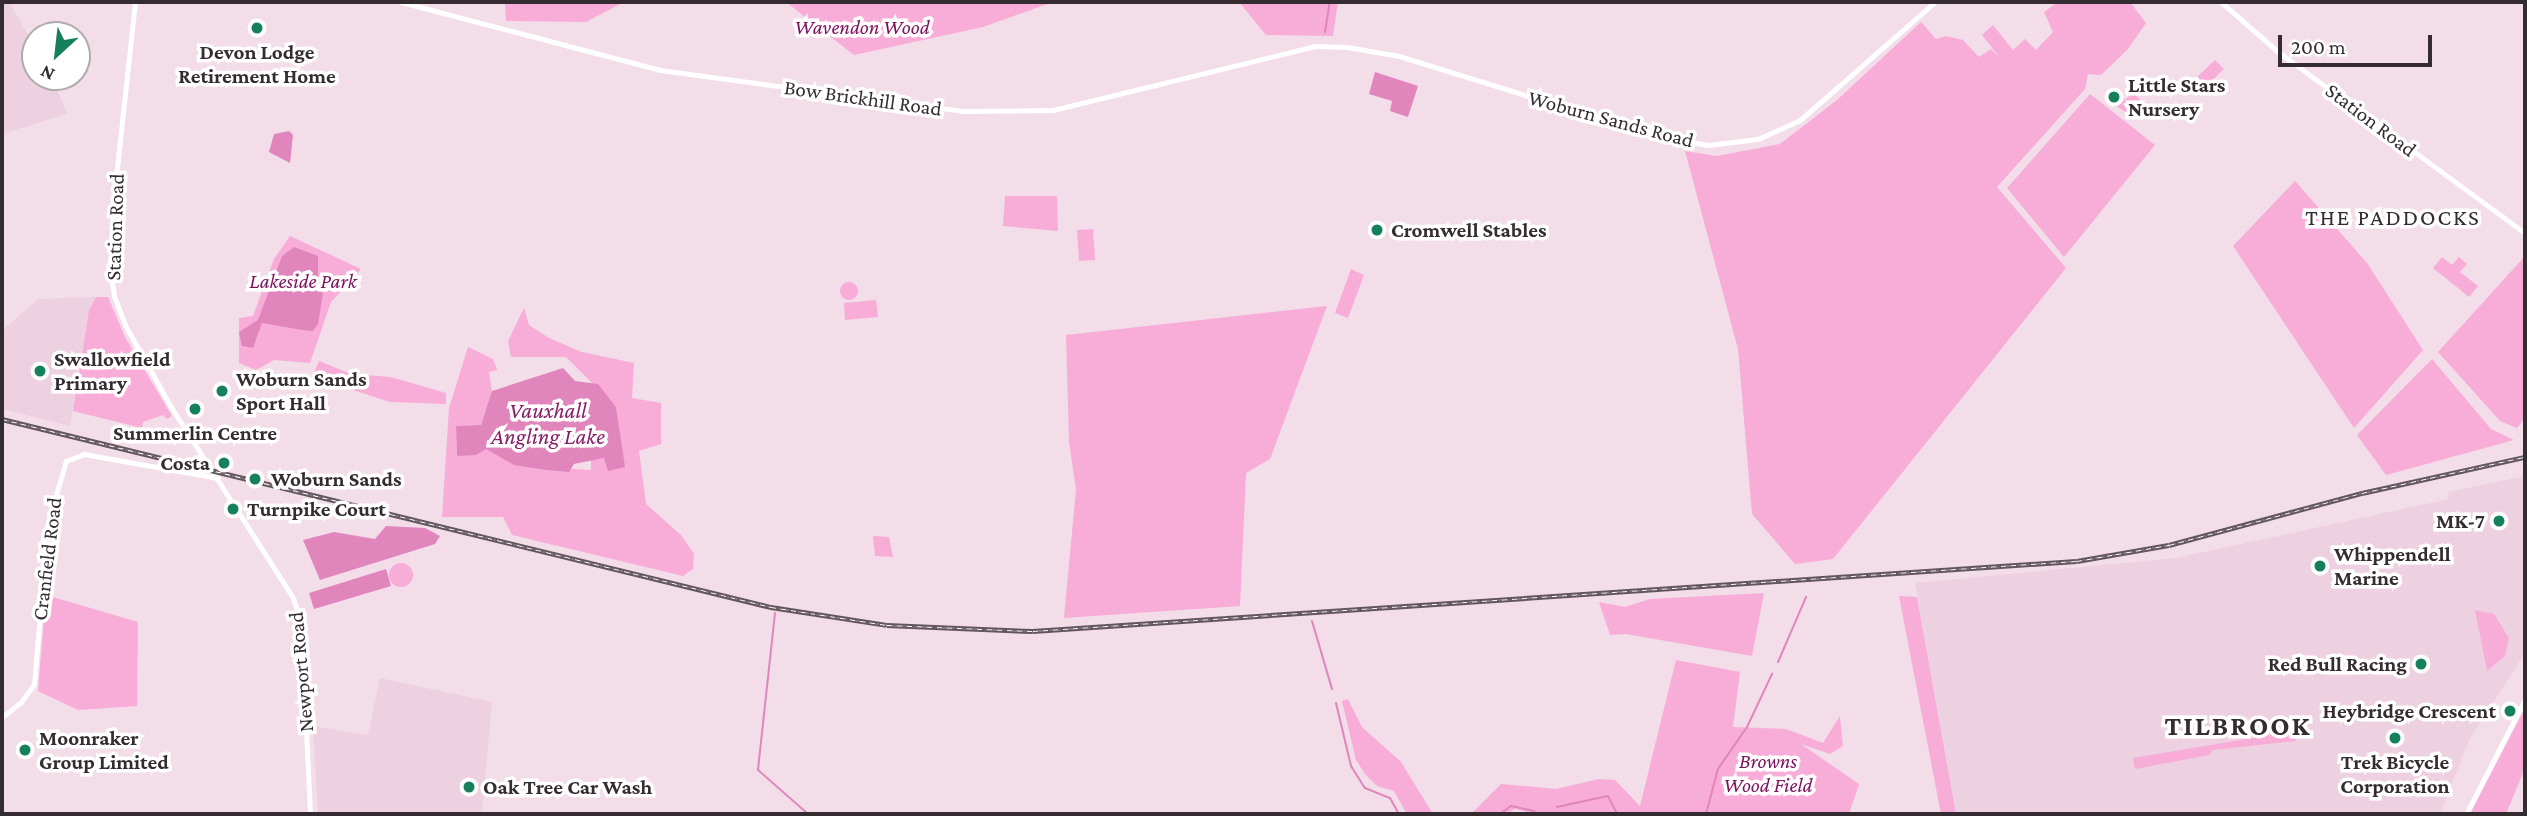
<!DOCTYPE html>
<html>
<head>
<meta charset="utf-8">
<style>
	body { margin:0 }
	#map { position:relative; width:2527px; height:816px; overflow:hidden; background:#f2dde8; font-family:"Crimson Pro",serif }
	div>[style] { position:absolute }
	.built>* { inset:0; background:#eed1e1 }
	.green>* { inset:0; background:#f8acd8 }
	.round { border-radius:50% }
	.water>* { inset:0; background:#e185bd }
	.stream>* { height:2px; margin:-1px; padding:0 1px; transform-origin:1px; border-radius:1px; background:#e185bd }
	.tertiary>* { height:5px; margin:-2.5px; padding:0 2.5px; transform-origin:2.5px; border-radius:2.5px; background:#fff }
	.rail>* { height:4.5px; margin-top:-2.25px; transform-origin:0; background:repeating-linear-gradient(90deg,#fff 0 5px,#61565b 0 10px); box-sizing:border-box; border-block:2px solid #61565b }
	.dots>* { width:19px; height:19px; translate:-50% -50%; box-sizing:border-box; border:4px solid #fff; border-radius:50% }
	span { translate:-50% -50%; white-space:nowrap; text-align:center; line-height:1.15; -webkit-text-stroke:7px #fff; paint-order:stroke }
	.park-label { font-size:21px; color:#801360; font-style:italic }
	.poi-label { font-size:21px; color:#342c30; font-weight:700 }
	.left { translate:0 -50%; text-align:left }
	.right { translate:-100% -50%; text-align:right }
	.street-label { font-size:21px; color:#342c30 }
	.neighbourhood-label { font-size:23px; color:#342c30; letter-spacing:2px }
	.water-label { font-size:23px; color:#881e67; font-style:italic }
	.district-label { font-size:28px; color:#342c30; font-weight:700; letter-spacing:2px }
	.frame { position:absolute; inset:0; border:4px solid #342c30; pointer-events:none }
	.north { position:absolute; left:21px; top:21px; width:70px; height:70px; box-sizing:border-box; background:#fff; border:2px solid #aeabac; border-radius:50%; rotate:207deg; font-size:19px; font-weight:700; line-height:28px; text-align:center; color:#342c30 }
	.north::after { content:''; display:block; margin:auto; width:24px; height:32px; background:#15805b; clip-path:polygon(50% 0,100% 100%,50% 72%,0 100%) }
	.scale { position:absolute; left:2278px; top:35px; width:154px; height:32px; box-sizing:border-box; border:4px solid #342c30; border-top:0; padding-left:9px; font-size:21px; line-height:24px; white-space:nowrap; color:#342c30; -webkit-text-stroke:5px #fff; paint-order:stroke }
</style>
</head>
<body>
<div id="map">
	<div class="built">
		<div style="clip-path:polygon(2px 2px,9px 2px,35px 47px,35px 77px,52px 77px,67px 114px,2px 134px)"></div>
		<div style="clip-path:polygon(96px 297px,89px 310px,70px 426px,2px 409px,2px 331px,38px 299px)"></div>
		<div style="clip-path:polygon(2525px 476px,2525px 653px,2469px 740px,2440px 814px,1956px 814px,1915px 583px,2176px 558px,2449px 499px,2448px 492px)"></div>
		<div style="clip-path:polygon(380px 678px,492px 702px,482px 814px,318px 814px,313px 726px,368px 735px)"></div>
	</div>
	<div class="green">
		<div style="clip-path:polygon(505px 2px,624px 2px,586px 22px,506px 21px)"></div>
		<div style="clip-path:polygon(786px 2px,1053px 2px,983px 27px,854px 55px)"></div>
		<div style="clip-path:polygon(1239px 2px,1338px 2px,1333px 36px,1266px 35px)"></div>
		<div style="clip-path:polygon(2058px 2px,2130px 2px,2146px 23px,2128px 49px,2101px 75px,2088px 74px,2085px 89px,1997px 187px,2066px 268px,1833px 559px,1795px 564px,1752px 514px,1738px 349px,1685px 151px,1717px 156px,1780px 144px,1837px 100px,1921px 22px,1936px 39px,1946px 36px,1963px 40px,1979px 57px,1991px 49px,2000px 58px,1982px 35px,1993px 25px,2013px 50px,2025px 39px,2036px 50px,2053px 32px,2044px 12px)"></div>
		<div style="clip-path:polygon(2215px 60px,2224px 69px,2206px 86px,2197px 77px)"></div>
		<div style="clip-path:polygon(2134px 93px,2147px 108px,2137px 119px,2116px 106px)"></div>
		<div style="clip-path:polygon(2090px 94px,2155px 145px,2064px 257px,2007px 188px)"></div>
		<div style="clip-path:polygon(2295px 181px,2367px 263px,2423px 350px,2354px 428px,2233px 246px)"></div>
		<div style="clip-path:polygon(1005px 196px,1057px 196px,1058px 231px,1003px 226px)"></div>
		<div style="clip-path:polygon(1093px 229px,1095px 260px,1079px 261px,1077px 230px)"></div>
		<div style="clip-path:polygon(290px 236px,361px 269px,331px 302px,310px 363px,274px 360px,256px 370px,239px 363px,239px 318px,253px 316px,274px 259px)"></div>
		<div style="clip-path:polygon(2525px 256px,2525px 418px,2517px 428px,2500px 421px,2438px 352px)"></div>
		<div style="clip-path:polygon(2442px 257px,2452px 265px,2459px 257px,2467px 264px,2460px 272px,2478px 286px,2469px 297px,2433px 268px)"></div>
		<div style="clip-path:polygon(1351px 269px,1364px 275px,1348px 318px,1335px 313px)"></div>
		<div class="round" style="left:840px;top:282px;width:18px;height:18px"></div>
		<div style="clip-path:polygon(96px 297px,108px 297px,125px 337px,172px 416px,167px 419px,163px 415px,143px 422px,142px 428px,73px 411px,89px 310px)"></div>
		<div style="clip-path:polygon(876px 300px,878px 317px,845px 320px,844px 303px)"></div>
		<div style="clip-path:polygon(1327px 306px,1270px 459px,1246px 473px,1240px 606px,1064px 618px,1076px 489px,1069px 442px,1066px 335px)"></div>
		<div style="clip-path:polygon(524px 308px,529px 325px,549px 338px,582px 352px,634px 363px,632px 398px,661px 403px,661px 444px,639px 451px,646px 504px,681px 535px,694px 554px,693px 569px,683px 576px,512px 535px,503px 517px,442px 517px,449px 408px,468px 347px,493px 359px,497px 370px,489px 372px,492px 391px,481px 425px,456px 426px,457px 456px,486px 448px,514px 465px,591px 470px,591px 460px,604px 458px,619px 430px,616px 407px,566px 357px,511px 357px,508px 341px)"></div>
		<div style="clip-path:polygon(2432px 359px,2491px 429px,2514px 440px,2386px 475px,2357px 435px)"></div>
		<div style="clip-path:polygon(319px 361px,351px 374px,391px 377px,446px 393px,446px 404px,390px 402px,325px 381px,313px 375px)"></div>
		<div style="clip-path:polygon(873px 536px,889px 537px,893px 557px,875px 556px)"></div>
		<div class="round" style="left:389px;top:563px;width:24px;height:24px"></div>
		<div style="clip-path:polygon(1764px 593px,1752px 656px,1626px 634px,1610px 635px,1599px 602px,1625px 607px,1650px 599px)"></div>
		<div style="clip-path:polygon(46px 595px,138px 622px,137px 706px,78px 710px,38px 691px)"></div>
		<div style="clip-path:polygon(1899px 596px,1917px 597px,1956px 814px,1941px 814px)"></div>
		<div style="clip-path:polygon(2475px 610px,2494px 614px,2509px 638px,2505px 656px,2487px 671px)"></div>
		<div style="clip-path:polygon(1676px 660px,1740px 672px,1733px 727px,1786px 729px,1823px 743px,1840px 716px,1843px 746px,1830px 754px,1801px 744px,1859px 784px,1849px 814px,1535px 814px,1515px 809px,1505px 814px,1471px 814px,1501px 784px,1556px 789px,1599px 779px,1615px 780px,1640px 806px)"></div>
		<div style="clip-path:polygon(1348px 699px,1362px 727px,1401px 762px,1433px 814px,1407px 814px,1394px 791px,1377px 786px,1365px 774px,1356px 760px,1342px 701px)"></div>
		<div style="clip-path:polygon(2525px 708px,2525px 768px,2506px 814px,2470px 814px)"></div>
		<div style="clip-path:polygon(2294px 731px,2296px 741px,2213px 750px,2210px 755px,2135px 769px,2133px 758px)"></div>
	</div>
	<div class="water">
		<div style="clip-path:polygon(1375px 72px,1418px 86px,1408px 117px,1390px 111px,1392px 101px,1369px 94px)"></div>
		<div style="clip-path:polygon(289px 131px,293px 135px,290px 163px,269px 152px,274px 134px)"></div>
		<div style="clip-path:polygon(294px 247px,318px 256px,318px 287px,323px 294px,318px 324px,313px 331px,302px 330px,262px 323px,253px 348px,242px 346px,239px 332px,258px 320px,282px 256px)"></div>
		<div style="clip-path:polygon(563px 368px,575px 381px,598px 384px,616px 407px,625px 467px,608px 471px,604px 458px,574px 464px,569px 472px,546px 470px,514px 465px,486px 449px,476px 455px,457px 456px,456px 426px,481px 425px,492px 391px)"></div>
		<div style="clip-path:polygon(386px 526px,425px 528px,440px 536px,435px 544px,320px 580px,303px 540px,334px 532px,375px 539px)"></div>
		<div style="clip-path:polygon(386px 569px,391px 586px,314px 609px,309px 593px)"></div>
	</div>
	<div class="stream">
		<div style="left:1325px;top:32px;width:30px;rotate:-81deg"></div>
		<div style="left:775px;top:613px;width:158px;rotate:96.2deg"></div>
		<div style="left:758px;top:770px;width:67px;rotate:41.3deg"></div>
		<div style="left:1312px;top:621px;width:71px;rotate:73.6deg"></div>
		<div style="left:1778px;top:662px;width:71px;rotate:-66.7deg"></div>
		<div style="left:1336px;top:703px;width:65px;rotate:76.6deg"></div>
		<div style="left:1351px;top:766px;width:26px;rotate:58deg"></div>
		<div style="left:1365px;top:788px;width:27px;rotate:22deg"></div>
		<div style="left:1390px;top:798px;width:18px;rotate:61deg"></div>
		<div style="left:1557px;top:807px;width:52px;rotate:-12.2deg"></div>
		<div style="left:1608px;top:796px;width:20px;rotate:63deg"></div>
		<div style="left:1500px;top:814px;width:14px;rotate:-36deg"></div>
		<div style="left:1511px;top:806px;width:24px;rotate:12deg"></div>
		<div style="left:1706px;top:814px;width:47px;rotate:-75.1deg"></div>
		<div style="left:1718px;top:769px;width:51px;rotate:-55.4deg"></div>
		<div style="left:1747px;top:727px;width:59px;rotate:-64.7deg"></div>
	</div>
	<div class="tertiary">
		<div style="left:135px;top:2px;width:195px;rotate:96.2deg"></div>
		<div style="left:114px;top:196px;width:74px;rotate:93.1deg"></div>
		<div style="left:110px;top:270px;width:26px;rotate:81deg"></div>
		<div style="left:114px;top:296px;width:31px;rotate:69deg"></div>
		<div style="left:125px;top:325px;width:94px;rotate:60.7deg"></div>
		<div style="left:171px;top:407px;width:227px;rotate:57.4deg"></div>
		<div style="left:293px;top:598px;width:26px;rotate:72deg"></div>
		<div style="left:301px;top:623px;width:191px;rotate:87.3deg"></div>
		<div style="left:401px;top:2px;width:268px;rotate:14.7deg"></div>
		<div style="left:660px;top:70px;width:305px;rotate:7.7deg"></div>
		<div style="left:962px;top:111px;width:91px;rotate:-0.6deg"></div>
		<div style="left:1053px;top:110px;width:270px;rotate:-13.7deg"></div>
		<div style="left:1315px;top:46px;width:32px;rotate:2deg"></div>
		<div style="left:1347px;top:47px;width:53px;rotate:9.8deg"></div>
		<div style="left:1399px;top:56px;width:274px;rotate:17.2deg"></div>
		<div style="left:1661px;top:137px;width:48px;rotate:9.7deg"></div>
		<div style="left:1708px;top:145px;width:50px;rotate:-6.8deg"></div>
		<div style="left:1758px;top:139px;width:46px;rotate:-24.3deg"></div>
		<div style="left:1800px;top:120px;width:179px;rotate:-41.2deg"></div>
		<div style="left:2221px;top:2px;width:74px;rotate:41.2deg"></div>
		<div style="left:2277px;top:51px;width:308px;rotate:36.3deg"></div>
		<div style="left:2px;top:717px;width:24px;rotate:-38deg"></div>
		<div style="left:21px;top:702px;width:22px;rotate:-54deg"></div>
		<div style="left:34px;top:684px;width:163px;rotate:-85.1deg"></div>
		<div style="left:48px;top:522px;width:64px;rotate:-73.6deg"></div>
		<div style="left:66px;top:461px;width:19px;rotate:-21deg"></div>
		<div style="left:84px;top:454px;width:136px;rotate:10.2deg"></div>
		<div style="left:2466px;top:814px;width:129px;rotate:-62.8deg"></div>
	</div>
	<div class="rail">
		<div style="left:2px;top:419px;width:792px;rotate:13.74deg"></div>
		<div style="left:771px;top:607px;width:117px;rotate:8.8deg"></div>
		<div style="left:887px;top:625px;width:146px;rotate:2.4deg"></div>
		<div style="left:1033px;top:631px;width:1046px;rotate:-3.84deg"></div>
		<div style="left:2077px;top:561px;width:93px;rotate:-9.9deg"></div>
		<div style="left:2169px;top:545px;width:200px;rotate:-15.1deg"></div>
		<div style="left:2362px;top:493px;width:167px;rotate:-12.5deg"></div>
	</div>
	<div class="dots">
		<div style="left:257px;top:28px;background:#15805b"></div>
		<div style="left:2114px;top:97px;background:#15805b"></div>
		<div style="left:1377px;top:230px;background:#15805b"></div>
		<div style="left:40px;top:371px;background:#15805b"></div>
		<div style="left:222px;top:391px;background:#15805b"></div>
		<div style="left:195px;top:409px;background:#15805b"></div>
		<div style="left:224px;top:463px;background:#15805b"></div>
		<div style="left:255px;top:479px;background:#15805b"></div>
		<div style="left:233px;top:509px;background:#15805b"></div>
		<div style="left:2499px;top:521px;background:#15805b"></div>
		<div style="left:2320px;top:566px;background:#15805b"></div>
		<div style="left:2421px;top:664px;background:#15805b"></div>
		<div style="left:2510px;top:711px;background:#15805b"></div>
		<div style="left:2395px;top:738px;background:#15805b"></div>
		<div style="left:25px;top:750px;background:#15805b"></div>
		<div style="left:469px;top:787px;background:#15805b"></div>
	</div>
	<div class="park-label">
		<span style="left:862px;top:27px">Wavendon Wood</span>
		<span style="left:303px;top:281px">Lakeside Park</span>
		<span style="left:1768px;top:773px">Browns<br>Wood Field</span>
	</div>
	<div class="poi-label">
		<span style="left:257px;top:64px">Devon Lodge<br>Retirement Home</span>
		<span class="left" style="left:2128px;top:97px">Little Stars<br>Nursery</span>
		<span class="left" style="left:1391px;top:230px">Cromwell Stables</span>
		<span class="left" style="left:54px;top:371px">Swallowfield<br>Primary</span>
		<span class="left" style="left:236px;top:391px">Woburn Sands<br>Sport Hall</span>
		<span style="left:195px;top:433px">Summerlin Centre</span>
		<span class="right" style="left:210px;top:463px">Costa</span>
		<span class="left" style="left:271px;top:479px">Woburn Sands</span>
		<span class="left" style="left:247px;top:509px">Turnpike Court</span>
		<span class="right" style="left:2485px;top:521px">MK-7</span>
		<span class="left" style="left:2334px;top:566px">Whippendell<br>Marine</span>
		<span class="right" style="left:2407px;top:664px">Red Bull Racing</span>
		<span class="right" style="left:2496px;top:711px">Heybridge Crescent</span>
		<span class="left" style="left:39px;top:750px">Moonraker<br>Group Limited</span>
		<span style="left:2395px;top:774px">Trek Bicycle<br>Corporation</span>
		<span class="left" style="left:483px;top:787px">Oak Tree Car Wash</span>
	</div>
	<div class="street-label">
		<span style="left:863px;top:98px;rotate:8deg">Bow Brickhill Road</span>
		<span style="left:1611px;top:119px;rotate:15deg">Woburn Sands Road</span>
		<span style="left:2371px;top:120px;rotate:37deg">Station Road</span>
		<span style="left:115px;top:227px;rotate:-88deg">Station Road</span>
		<span style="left:47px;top:559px;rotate:-83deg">Cranfield Road</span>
		<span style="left:301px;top:672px;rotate:-95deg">Newport Road</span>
	</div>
	<div class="neighbourhood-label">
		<span style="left:2393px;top:217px">THE PADDOCKS</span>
	</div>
	<div class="water-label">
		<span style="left:548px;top:423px">Vauxhall<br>Angling Lake</span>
	</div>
	<div class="district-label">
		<span style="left:2238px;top:726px">TILBROOK</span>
	</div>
	<div class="frame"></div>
	<div class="north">N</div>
	<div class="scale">200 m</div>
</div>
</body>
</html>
